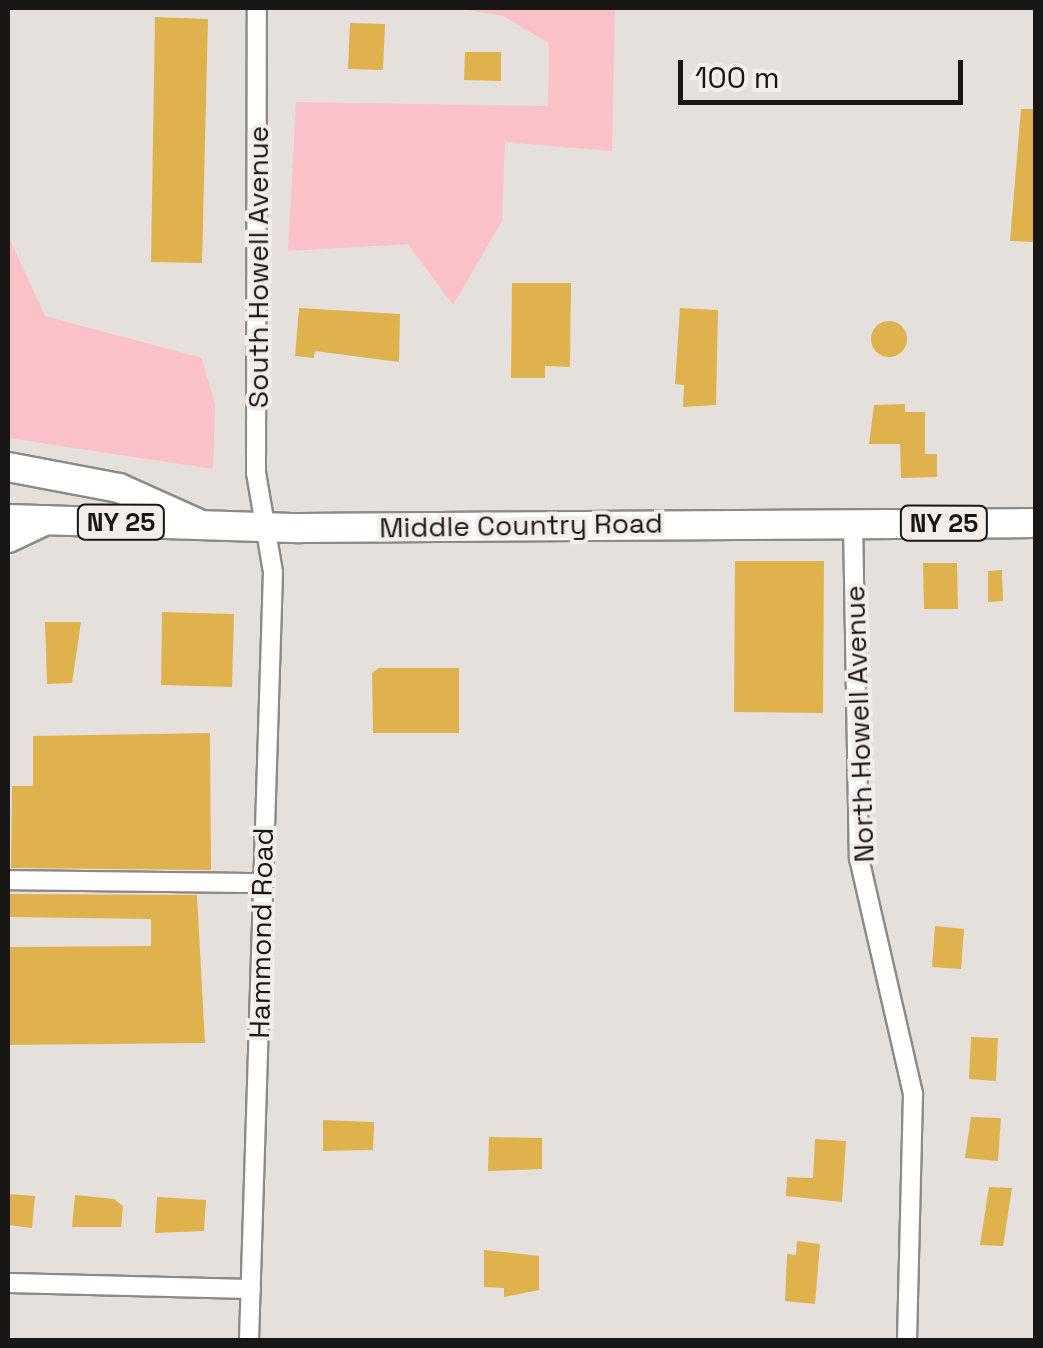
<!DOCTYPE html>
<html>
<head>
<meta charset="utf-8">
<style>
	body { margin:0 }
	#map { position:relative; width:1043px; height:1348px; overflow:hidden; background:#e6e0dd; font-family:"Space Grotesk",sans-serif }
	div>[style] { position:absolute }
	.green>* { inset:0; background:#fbc1c9 }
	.building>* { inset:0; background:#dfb24e }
	.round { border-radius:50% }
	.roads { filter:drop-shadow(2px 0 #8f8a86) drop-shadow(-2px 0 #8f8a86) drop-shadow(0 2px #8f8a86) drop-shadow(0 -2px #8f8a86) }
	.minor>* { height:18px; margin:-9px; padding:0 9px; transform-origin:9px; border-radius:9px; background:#fff }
	.primary>* { height:28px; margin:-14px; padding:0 14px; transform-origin:14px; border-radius:14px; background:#fff }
	.trunk>* { height:28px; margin:-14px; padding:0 14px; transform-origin:14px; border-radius:14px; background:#fff }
	span { translate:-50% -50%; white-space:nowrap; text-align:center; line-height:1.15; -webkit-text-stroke:8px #f3eeea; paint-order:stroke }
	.shield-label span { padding:2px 8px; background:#f3eeea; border:2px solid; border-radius:8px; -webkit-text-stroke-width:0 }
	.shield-label { font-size:25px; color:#191716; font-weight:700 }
	.street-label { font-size:28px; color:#191716 }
	.frame { position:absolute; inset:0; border:10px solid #191716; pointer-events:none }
	.scale { position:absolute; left:678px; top:60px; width:285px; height:45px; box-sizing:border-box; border:5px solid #191716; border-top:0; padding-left:12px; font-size:30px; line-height:35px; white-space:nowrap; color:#191716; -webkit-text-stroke:8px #f3eeea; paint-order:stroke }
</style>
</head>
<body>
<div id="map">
	<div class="green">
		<div style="clip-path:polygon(456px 8px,615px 8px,612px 151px,505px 142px,502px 221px,453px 305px,408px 244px,288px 251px,296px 102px,548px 106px,549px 43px,503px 16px)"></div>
		<div style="clip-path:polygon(8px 235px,45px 316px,202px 358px,215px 404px,213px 469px,8px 438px)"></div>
	</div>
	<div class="building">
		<div style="clip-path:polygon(155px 17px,208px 19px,202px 263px,151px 262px)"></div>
		<div style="clip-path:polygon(350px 23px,385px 24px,383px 70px,348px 69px)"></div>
		<div style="clip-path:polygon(465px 52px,501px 52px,501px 81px,464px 80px)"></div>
		<div style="clip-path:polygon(1021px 109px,1036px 109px,1036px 242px,1010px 241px)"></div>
		<div style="clip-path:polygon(512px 283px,571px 283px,570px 367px,545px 366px,545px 378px,511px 378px)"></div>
		<div style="clip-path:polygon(299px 308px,400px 314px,399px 362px,315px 351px,314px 358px,295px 356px)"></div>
		<div style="clip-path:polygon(680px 308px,718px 310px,716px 405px,683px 407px,684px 385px,675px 384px)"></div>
		<div class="round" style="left:871px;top:321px;width:36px;height:36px"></div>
		<div style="clip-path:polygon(905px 404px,905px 412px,925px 412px,925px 454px,937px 454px,937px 477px,901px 478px,900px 444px,869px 444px,874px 405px)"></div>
		<div style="clip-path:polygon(735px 561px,824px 561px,823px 713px,734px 712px)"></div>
		<div style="clip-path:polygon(923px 563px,957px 563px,958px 609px,924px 609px)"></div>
		<div style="clip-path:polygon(1002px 570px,1003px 601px,988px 602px,988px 571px)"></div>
		<div style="clip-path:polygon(162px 612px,234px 614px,232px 687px,161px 685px)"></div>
		<div style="clip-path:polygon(45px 622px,81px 622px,72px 683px,47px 684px)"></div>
		<div style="clip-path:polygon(379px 668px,459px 668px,459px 733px,373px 733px,372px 673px)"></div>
		<div style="clip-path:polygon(210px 733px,211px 870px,11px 868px,12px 786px,33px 786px,33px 736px)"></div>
		<div style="clip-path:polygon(8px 894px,197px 895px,205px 1043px,8px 1045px,8px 947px,151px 946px,151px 919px,8px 917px)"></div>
		<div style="clip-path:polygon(935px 926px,964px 929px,961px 969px,932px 967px)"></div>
		<div style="clip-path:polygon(971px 1037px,998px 1038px,996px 1081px,969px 1079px)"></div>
		<div style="clip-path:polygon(971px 1117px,1001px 1118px,998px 1161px,965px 1158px)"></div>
		<div style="clip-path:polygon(323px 1120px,374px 1122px,373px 1150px,323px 1151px)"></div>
		<div style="clip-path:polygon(489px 1137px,542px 1138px,542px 1169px,488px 1171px)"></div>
		<div style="clip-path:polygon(815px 1139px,846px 1141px,842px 1202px,786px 1196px,787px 1177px,813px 1178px)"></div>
		<div style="clip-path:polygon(989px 1187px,1012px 1188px,1003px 1246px,980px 1245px)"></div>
		<div style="clip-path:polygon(8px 1194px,35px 1196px,32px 1228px,8px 1225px)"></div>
		<div style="clip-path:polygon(75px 1195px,114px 1199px,123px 1206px,121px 1227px,72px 1227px)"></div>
		<div style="clip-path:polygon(157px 1197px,206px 1200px,204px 1231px,155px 1233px)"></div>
		<div style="clip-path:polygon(797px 1241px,820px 1244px,815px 1304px,785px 1301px,787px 1254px,796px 1255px)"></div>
		<div style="clip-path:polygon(484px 1250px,539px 1256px,539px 1290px,504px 1297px,504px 1288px,484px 1287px)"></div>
	</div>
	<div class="roads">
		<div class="minor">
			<div style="left:853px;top:521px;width:337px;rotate:89deg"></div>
			<div style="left:859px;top:858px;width:242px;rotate:77.1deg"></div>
			<div style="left:913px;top:1094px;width:246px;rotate:91.4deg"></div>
			<div style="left:8px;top:880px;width:254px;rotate:0.7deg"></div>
			<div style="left:8px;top:1283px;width:243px;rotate:1.4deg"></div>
			<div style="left:249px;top:1340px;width:768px;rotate:-88.21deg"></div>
			<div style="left:273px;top:572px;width:100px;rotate:-99.7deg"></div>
			<div style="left:256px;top:473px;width:465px;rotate:-89.9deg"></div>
		</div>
		<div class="primary">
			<div style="left:8px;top:519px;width:292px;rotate:1.8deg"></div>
			<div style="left:300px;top:528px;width:736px;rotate:-0.39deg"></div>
		</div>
		<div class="trunk">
			<div style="left:8px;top:467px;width:113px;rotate:10.7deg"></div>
			<div style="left:119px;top:488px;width:85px;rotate:24.2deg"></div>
			<div style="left:8px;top:538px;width:42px;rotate:-25.3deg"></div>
		</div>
	</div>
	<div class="shield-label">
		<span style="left:121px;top:522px">NY 25</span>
		<span style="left:944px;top:523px">NY 25</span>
	</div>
	<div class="street-label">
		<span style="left:258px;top:267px;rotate:-90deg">South Howell Avenue</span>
		<span style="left:521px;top:525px;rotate:-1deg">Middle Country Road</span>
		<span style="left:859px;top:724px;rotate:-92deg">North Howell Avenue</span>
		<span style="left:261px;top:933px;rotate:-89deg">Hammond Road</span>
	</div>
	<div class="frame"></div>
	<div class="scale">100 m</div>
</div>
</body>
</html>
